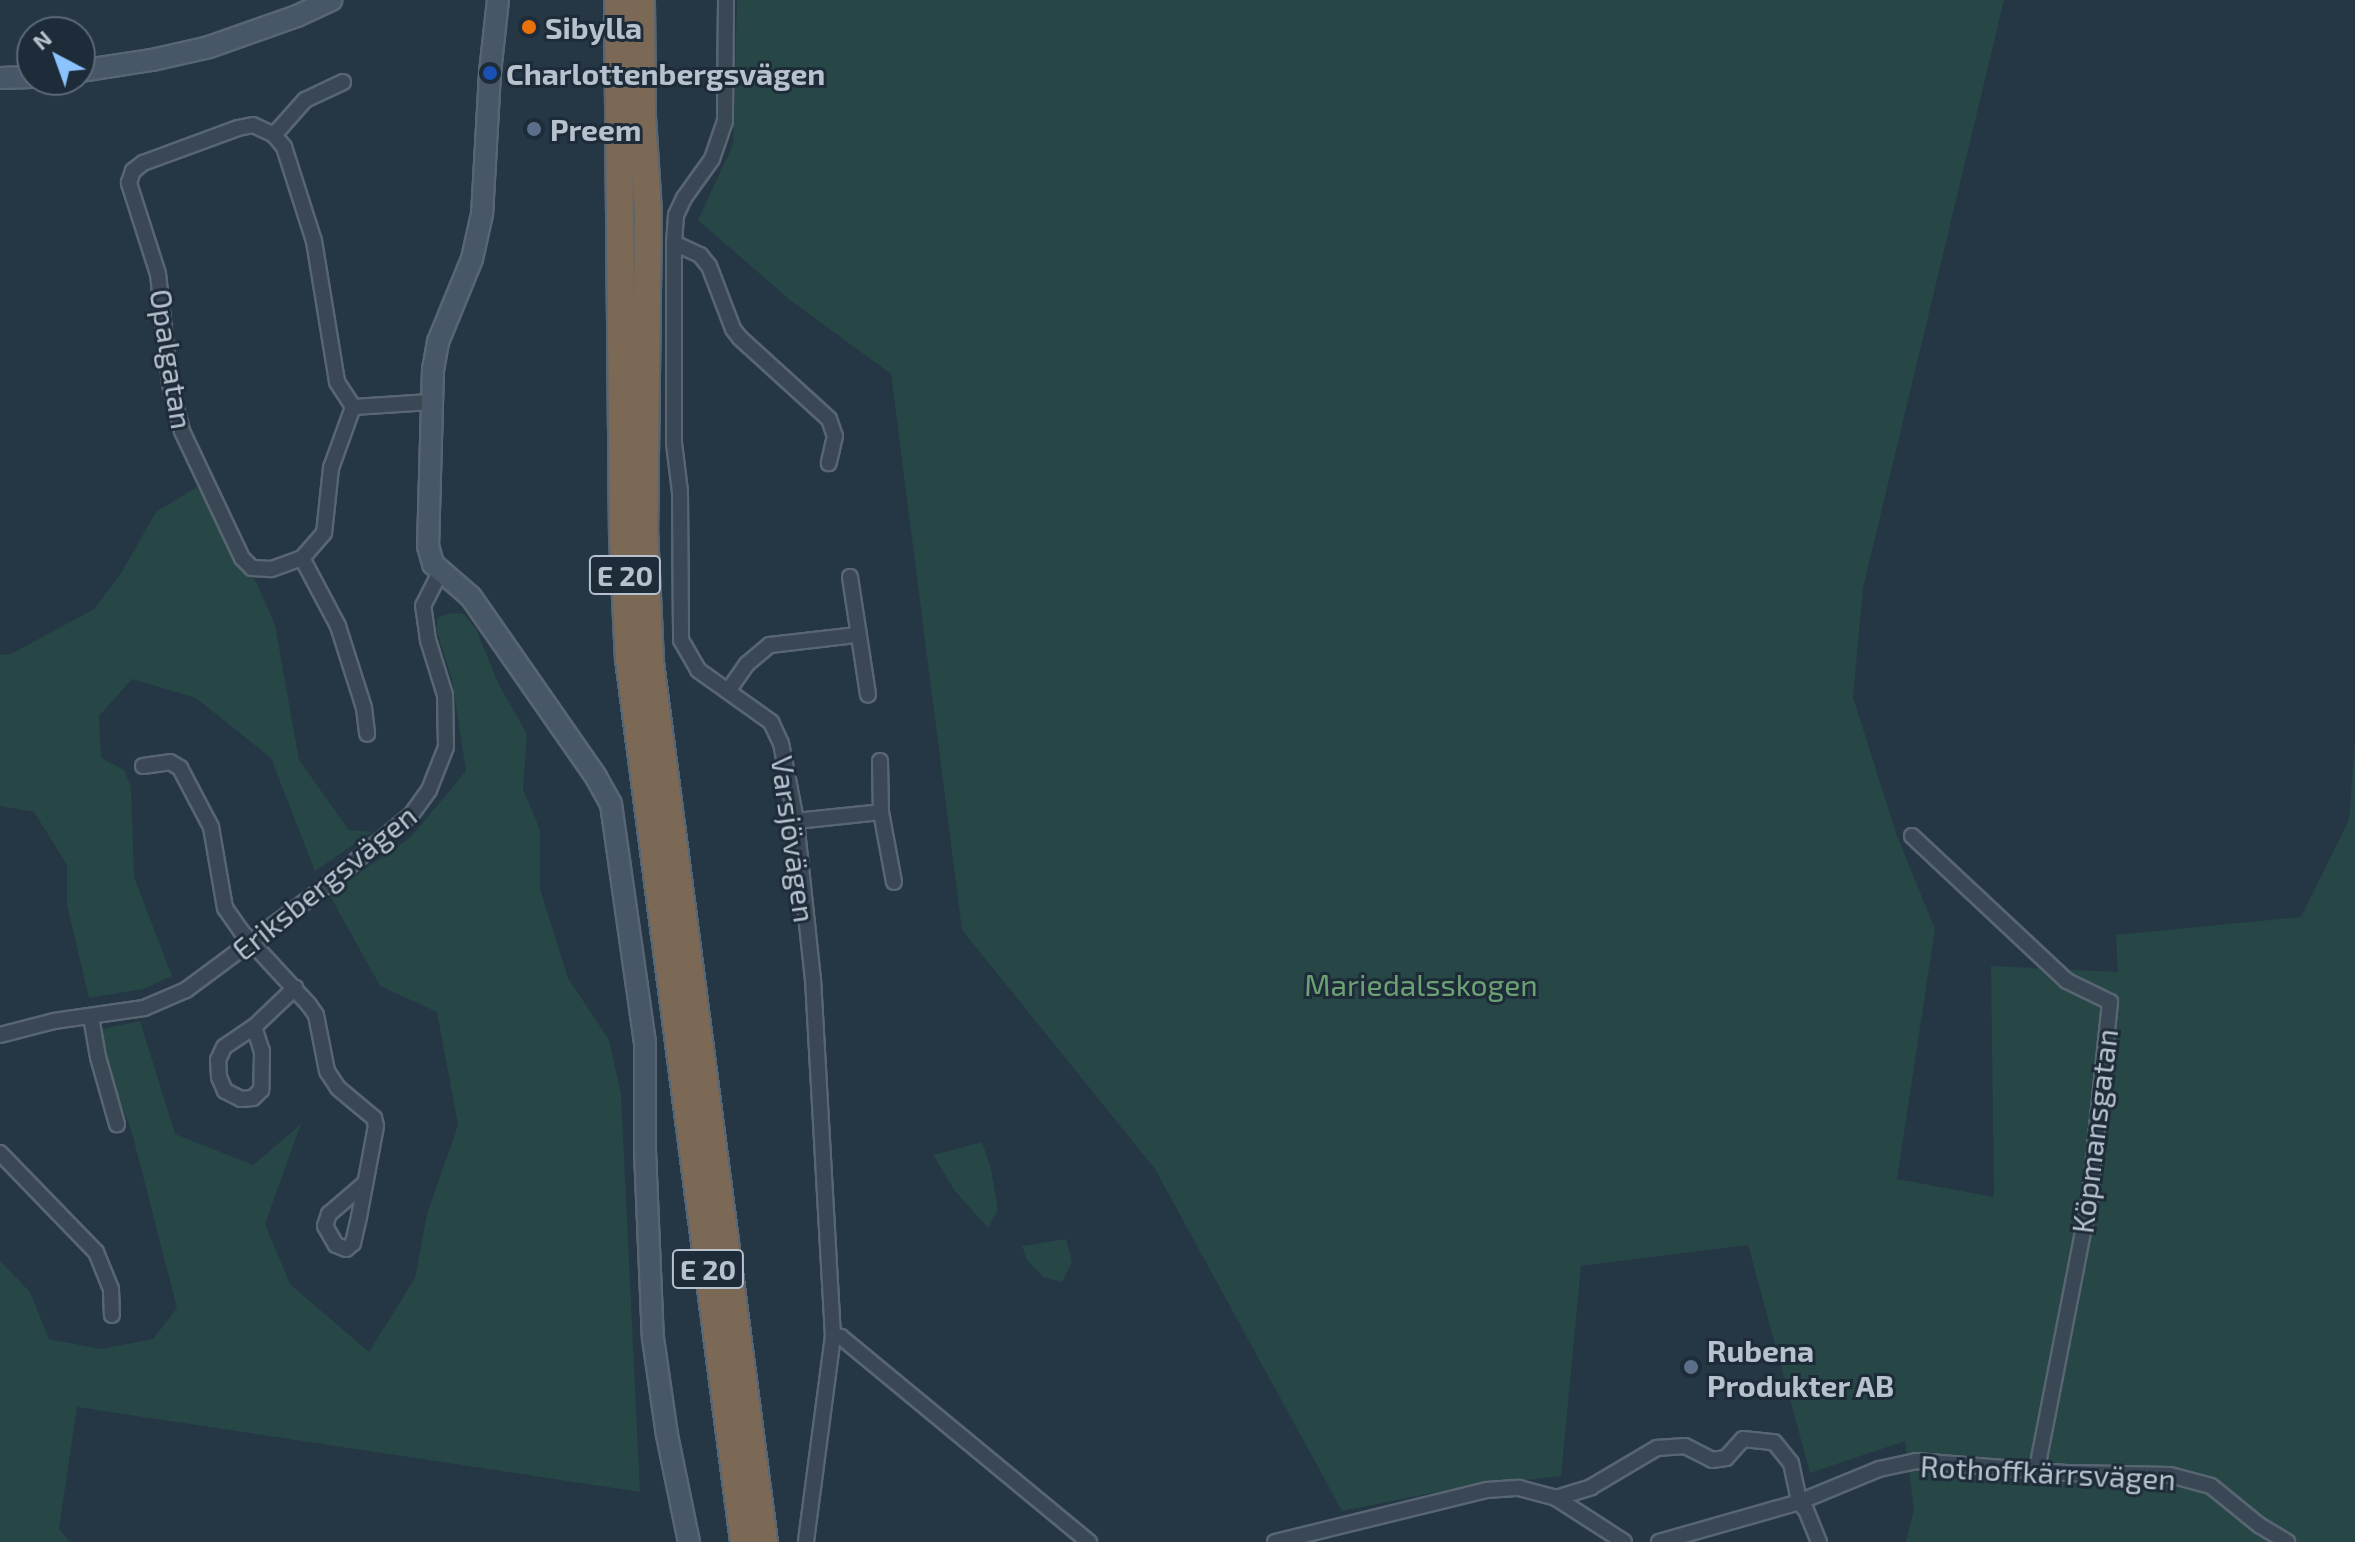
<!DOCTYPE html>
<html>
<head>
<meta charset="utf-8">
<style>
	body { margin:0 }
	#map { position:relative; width:2355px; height:1542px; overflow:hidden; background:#253645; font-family:"Exo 2",sans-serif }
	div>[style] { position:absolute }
	.green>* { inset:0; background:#274646 }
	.roads { filter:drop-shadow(2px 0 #586572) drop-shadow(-2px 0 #586572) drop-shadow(0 2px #586572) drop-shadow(0 -2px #586572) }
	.street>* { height:14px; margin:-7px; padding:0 7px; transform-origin:7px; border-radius:7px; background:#3a4755 }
	.secondary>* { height:20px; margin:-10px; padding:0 10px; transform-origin:10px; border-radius:10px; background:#475768 }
	.highway>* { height:26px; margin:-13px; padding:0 13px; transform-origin:13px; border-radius:13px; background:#7b6956 }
	.dots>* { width:22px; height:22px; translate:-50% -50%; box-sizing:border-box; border:4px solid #1e2c3a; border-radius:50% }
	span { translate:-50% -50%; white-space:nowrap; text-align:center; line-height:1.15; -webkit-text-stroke:6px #1e2c3a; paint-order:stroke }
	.shield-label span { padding:2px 6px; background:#1e2c3a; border:2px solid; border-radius:6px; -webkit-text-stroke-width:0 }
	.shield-label { font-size:28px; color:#b7c2ce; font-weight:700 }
	.poi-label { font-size:30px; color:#b7c2ce; font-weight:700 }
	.left { translate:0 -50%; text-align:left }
	.street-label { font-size:30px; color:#b7c2ce }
	.park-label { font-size:30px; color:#6ca173 }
	.north { position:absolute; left:16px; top:16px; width:80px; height:80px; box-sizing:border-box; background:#1e2c3a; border:2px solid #5b6875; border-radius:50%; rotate:319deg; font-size:22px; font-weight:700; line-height:32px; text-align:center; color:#b7c2ce }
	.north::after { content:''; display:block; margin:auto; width:28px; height:36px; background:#8bc3ff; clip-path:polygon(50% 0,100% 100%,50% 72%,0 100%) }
</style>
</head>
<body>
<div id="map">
	<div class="green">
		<div style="clip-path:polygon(737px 0,2004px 0,1863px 588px,1853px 697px,1897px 836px,1935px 929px,1897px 1179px,1994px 1197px,1991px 966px,2118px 972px,2116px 935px,2301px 917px,2349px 820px,2355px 741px,2355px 1542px,1906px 1542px,1914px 1510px,1905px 1441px,1810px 1473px,1748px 1245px,1581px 1266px,1561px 1476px,1457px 1488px,1342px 1511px,1155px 1169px,962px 930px,891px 374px,790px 300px,698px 220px,733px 145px)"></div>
		<div style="clip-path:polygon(197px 487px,256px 582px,275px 625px,299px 760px,349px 830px,372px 832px,315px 871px,271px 758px,196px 698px,132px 679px,99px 716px,101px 758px,124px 770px,131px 787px,134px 877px,172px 976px,143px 989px,89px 998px,67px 905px,67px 865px,34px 812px,0 806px,0 655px,11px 654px,94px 609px,120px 575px,156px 512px)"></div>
		<div style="clip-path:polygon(452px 613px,464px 614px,476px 629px,498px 683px,527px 734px,523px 789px,540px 830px,540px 889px,568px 978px,609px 1040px,621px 1094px,640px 1492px,77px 1407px,59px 1529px,70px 1542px,0 1542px,0 1261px,30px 1292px,49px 1339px,101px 1349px,153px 1339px,177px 1308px,132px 1133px,107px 1065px,102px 1029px,140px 1021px,175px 1134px,253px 1165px,301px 1124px,265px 1224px,290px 1284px,369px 1352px,415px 1278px,427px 1214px,458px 1125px,437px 1012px,380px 986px,329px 894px,411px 837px,466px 771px,452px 680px,437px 632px,437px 618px)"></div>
		<div style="clip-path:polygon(982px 1142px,991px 1169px,998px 1210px,988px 1228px,955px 1191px,933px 1155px)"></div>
		<div style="clip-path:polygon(1066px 1239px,1072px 1262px,1062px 1282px,1043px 1277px,1027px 1260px,1022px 1246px)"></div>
	</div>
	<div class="roads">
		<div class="street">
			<div style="left:726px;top:0;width:121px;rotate:90.5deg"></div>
			<div style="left:725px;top:121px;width:40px;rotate:108.9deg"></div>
			<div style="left:712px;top:159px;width:48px;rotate:125.7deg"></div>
			<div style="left:684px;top:198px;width:19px;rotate:115deg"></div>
			<div style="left:676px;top:215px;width:28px;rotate:94deg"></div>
			<div style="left:674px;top:243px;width:200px;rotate:90deg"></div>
			<div style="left:674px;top:443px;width:49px;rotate:83deg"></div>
			<div style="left:680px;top:492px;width:148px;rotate:89.6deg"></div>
			<div style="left:681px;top:640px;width:34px;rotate:60deg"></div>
			<div style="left:698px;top:670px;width:90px;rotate:35.5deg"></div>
			<div style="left:771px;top:722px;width:23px;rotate:65deg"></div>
			<div style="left:781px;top:743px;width:79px;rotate:79.1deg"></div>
			<div style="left:796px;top:821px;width:159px;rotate:83.9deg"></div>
			<div style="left:813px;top:979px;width:358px;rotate:86.8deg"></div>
			<div style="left:833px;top:1336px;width:208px;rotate:97.5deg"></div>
			<div style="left:274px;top:135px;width:47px;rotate:-48.5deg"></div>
			<div style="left:305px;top:100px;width:42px;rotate:-25.3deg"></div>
			<div style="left:674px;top:243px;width:29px;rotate:25deg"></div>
			<div style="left:700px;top:255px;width:14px;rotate:51deg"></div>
			<div style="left:709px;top:266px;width:67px;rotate:69.1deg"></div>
			<div style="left:733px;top:329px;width:11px;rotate:52deg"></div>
			<div style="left:740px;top:338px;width:120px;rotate:42.3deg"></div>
			<div style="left:829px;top:419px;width:18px;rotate:71deg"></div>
			<div style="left:835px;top:436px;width:28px;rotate:103deg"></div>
			<div style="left:353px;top:407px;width:65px;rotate:109.8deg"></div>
			<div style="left:331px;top:468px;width:65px;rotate:96.1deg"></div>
			<div style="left:324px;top:533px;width:33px;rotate:131deg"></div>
			<div style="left:302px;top:558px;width:33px;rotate:160deg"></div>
			<div style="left:271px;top:569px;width:19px;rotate:-177deg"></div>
			<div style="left:252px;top:568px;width:14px;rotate:-135deg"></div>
			<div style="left:242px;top:558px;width:140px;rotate:-115.3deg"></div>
			<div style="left:182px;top:431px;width:49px;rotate:-104.3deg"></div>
			<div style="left:170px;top:384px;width:111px;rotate:-96.2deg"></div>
			<div style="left:158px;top:274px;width:96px;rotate:-107.7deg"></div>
			<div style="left:129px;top:183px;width:13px;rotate:-72deg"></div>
			<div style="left:133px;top:171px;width:13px;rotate:-39deg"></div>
			<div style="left:143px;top:163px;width:101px;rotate:-20.2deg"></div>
			<div style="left:238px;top:128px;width:15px;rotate:-11deg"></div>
			<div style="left:253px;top:125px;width:23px;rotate:25deg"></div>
			<div style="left:274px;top:135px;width:16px;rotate:50deg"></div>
			<div style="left:284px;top:147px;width:99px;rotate:72.3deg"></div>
			<div style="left:314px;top:241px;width:143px;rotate:80.7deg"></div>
			<div style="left:337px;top:382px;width:30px;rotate:57deg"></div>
			<div style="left:353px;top:407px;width:78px;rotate:-3.7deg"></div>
			<div style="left:302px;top:558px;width:77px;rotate:62.1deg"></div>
			<div style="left:338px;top:626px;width:86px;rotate:72.4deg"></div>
			<div style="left:364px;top:708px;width:26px;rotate:83deg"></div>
			<div style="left:850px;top:577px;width:119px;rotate:81.3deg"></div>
			<div style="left:728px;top:691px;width:33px;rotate:-55deg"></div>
			<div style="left:747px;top:664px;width:30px;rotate:-40deg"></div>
			<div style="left:770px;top:645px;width:88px;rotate:-6.6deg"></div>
			<div style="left:880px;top:761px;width:51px;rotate:88.9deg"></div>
			<div style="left:881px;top:812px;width:71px;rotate:79.5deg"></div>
			<div style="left:143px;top:766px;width:27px;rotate:-8deg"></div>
			<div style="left:170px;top:762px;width:12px;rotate:31deg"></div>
			<div style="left:180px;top:768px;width:67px;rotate:62.3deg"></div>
			<div style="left:211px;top:827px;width:82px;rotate:80.2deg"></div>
			<div style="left:225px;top:908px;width:28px;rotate:55deg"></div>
			<div style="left:241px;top:931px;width:100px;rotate:47.4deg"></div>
			<div style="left:309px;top:1005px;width:12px;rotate:55deg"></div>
			<div style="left:316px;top:1015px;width:57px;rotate:78.9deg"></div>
			<div style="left:327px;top:1071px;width:20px;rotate:57deg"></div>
			<div style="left:338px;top:1088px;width:47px;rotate:39.8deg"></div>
			<div style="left:374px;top:1118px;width:8px;rotate:76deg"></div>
			<div style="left:376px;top:1126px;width:93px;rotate:100.6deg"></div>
			<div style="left:359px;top:1217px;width:27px;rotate:103deg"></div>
			<div style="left:353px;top:1243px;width:9px;rotate:139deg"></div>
			<div style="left:346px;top:1249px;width:11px;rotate:-158deg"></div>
			<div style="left:336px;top:1245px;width:22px;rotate:-120deg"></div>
			<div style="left:325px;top:1226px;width:13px;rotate:-72deg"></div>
			<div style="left:329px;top:1214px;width:48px;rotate:-40.7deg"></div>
			<div style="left:796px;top:821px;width:85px;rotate:-6deg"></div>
			<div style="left:1912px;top:836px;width:212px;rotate:43.1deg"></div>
			<div style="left:2067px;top:981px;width:48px;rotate:26deg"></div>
			<div style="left:2110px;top:1002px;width:195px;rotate:95.9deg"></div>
			<div style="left:2090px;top:1196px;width:278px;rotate:101deg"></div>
			<div style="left:91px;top:1017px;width:41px;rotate:80.1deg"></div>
			<div style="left:98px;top:1057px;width:70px;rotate:74.2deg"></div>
			<div style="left:254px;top:1027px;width:25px;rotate:72deg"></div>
			<div style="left:262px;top:1051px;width:39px;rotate:91deg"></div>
			<div style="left:261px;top:1090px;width:11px;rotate:135deg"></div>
			<div style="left:253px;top:1098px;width:12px;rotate:175deg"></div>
			<div style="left:241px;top:1099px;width:18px;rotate:-153deg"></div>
			<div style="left:225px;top:1091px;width:15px;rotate:-113deg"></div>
			<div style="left:219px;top:1077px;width:17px;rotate:-93deg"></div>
			<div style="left:218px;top:1060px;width:14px;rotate:-65deg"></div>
			<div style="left:224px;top:1047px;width:36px;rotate:-34deg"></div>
			<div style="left:254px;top:1027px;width:57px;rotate:-43.6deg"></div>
			<div style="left:0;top:1035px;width:56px;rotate:-14.5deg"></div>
			<div style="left:54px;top:1021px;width:91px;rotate:-8.2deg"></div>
			<div style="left:144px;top:1008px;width:46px;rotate:-23.2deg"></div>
			<div style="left:186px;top:990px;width:164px;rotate:-36.6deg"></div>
			<div style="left:318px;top:892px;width:121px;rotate:-39.6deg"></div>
			<div style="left:411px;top:815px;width:31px;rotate:-54deg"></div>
			<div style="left:429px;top:790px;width:46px;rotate:-68.4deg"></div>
			<div style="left:446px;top:747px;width:52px;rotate:-91.1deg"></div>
			<div style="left:445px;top:695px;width:58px;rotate:-107.2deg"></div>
			<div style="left:428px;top:640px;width:34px;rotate:-98deg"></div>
			<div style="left:423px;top:606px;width:38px;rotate:-63deg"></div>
			<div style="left:0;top:1153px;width:138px;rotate:45.9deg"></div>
			<div style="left:96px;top:1252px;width:40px;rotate:68deg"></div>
			<div style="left:111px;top:1289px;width:26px;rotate:88deg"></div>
			<div style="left:833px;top:1336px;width:8px;rotate:7deg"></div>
			<div style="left:841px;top:1337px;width:322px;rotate:39.6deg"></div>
			<div style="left:1556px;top:1498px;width:37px;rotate:-17deg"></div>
			<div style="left:1591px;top:1487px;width:77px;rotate:-30.6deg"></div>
			<div style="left:1657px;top:1448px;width:28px;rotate:-4deg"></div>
			<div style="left:1685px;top:1446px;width:30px;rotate:27deg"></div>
			<div style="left:1712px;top:1460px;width:14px;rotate:-8deg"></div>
			<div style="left:1726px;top:1458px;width:25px;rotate:-48deg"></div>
			<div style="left:1743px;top:1439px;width:31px;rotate:6deg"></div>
			<div style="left:1774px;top:1442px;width:27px;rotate:51deg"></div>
			<div style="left:1791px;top:1463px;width:40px;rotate:78deg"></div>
			<div style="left:1799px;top:1502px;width:11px;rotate:49deg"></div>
			<div style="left:1806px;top:1510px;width:35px;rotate:68deg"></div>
			<div style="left:1275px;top:1542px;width:218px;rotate:-13.8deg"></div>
			<div style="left:1487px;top:1490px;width:32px;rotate:-4deg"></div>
			<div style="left:1519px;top:1488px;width:38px;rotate:15deg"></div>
			<div style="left:1556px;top:1498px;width:81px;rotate:32.9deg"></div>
			<div style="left:1659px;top:1542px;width:146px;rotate:-15.9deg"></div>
			<div style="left:1799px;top:1502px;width:87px;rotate:-22.4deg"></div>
			<div style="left:1879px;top:1469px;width:38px;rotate:-12deg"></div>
			<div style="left:1916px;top:1461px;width:150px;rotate:4.6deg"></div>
			<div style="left:2066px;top:1473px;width:104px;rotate:1.1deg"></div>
			<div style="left:2170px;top:1475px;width:42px;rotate:15deg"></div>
			<div style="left:2211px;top:1486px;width:62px;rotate:39.1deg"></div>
			<div style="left:2259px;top:1525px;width:33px;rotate:31deg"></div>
		</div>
		<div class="secondary">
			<div style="left:498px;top:0;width:73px;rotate:96.3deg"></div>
			<div style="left:490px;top:73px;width:141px;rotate:93.2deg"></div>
			<div style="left:482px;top:214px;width:46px;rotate:102.5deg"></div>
			<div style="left:472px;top:259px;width:90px;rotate:112.3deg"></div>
			<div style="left:438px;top:342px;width:27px;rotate:100deg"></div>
			<div style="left:433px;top:369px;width:177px;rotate:91.6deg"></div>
			<div style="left:428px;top:546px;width:19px;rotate:74deg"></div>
			<div style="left:433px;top:564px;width:50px;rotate:41deg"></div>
			<div style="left:471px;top:597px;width:219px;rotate:55.2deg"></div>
			<div style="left:596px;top:777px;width:31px;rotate:61deg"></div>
			<div style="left:611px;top:804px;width:240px;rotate:81.9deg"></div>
			<div style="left:645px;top:1042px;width:109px;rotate:90deg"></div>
			<div style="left:645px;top:1151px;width:187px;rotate:87.6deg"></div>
			<div style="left:653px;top:1338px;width:98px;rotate:81.8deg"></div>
			<div style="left:667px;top:1435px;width:109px;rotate:78.4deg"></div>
			<div style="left:80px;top:71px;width:73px;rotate:-8.7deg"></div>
			<div style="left:152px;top:60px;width:58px;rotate:-12.8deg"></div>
			<div style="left:209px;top:47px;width:93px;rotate:-19.4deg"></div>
			<div style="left:297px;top:16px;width:38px;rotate:-25deg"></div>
			<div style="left:0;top:78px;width:32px;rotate:-2deg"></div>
		</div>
		<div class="highway">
			<div style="left:618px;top:0;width:538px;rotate:89.47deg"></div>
			<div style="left:623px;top:538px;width:121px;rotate:87.2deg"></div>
			<div style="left:629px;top:659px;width:890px;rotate:82.58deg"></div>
			<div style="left:641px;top:0;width:117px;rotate:89.5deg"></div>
			<div style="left:642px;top:117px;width:95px;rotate:86.4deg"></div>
			<div style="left:648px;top:212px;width:317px;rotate:90.7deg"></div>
			<div style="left:644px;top:529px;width:133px;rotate:87.4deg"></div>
			<div style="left:650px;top:662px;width:887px;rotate:82.62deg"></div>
		</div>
	</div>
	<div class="dots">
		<div style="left:529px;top:27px;background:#e8710a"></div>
		<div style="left:490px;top:73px;background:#1a4fb4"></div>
		<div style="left:534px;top:129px;background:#5c6f8a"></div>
		<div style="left:1691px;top:1367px;background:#5c6f8a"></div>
	</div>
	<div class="shield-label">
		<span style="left:625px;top:575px">E 20</span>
		<span style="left:708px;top:1269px">E 20</span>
	</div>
	<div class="poi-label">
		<span class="left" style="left:545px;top:27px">Sibylla</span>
		<span class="left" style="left:506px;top:73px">Charlottenbergsvägen</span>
		<span class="left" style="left:550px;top:129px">Preem</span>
		<span class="left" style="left:1707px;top:1367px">Rubena<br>Produkter AB</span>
	</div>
	<div class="street-label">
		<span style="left:172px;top:359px;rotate:81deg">Opalgatan</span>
		<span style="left:794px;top:839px;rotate:82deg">Varsjövägen</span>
		<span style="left:324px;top:882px;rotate:-39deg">Eriksbergsvägen</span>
		<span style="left:2094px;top:1131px;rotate:-83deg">Köpmansgatan</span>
		<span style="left:2048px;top:1472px;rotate:3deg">Rothoffkärrsvägen</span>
	</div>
	<div class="park-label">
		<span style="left:1421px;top:984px">Mariedalsskogen</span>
	</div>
	<div class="north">N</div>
</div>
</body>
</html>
